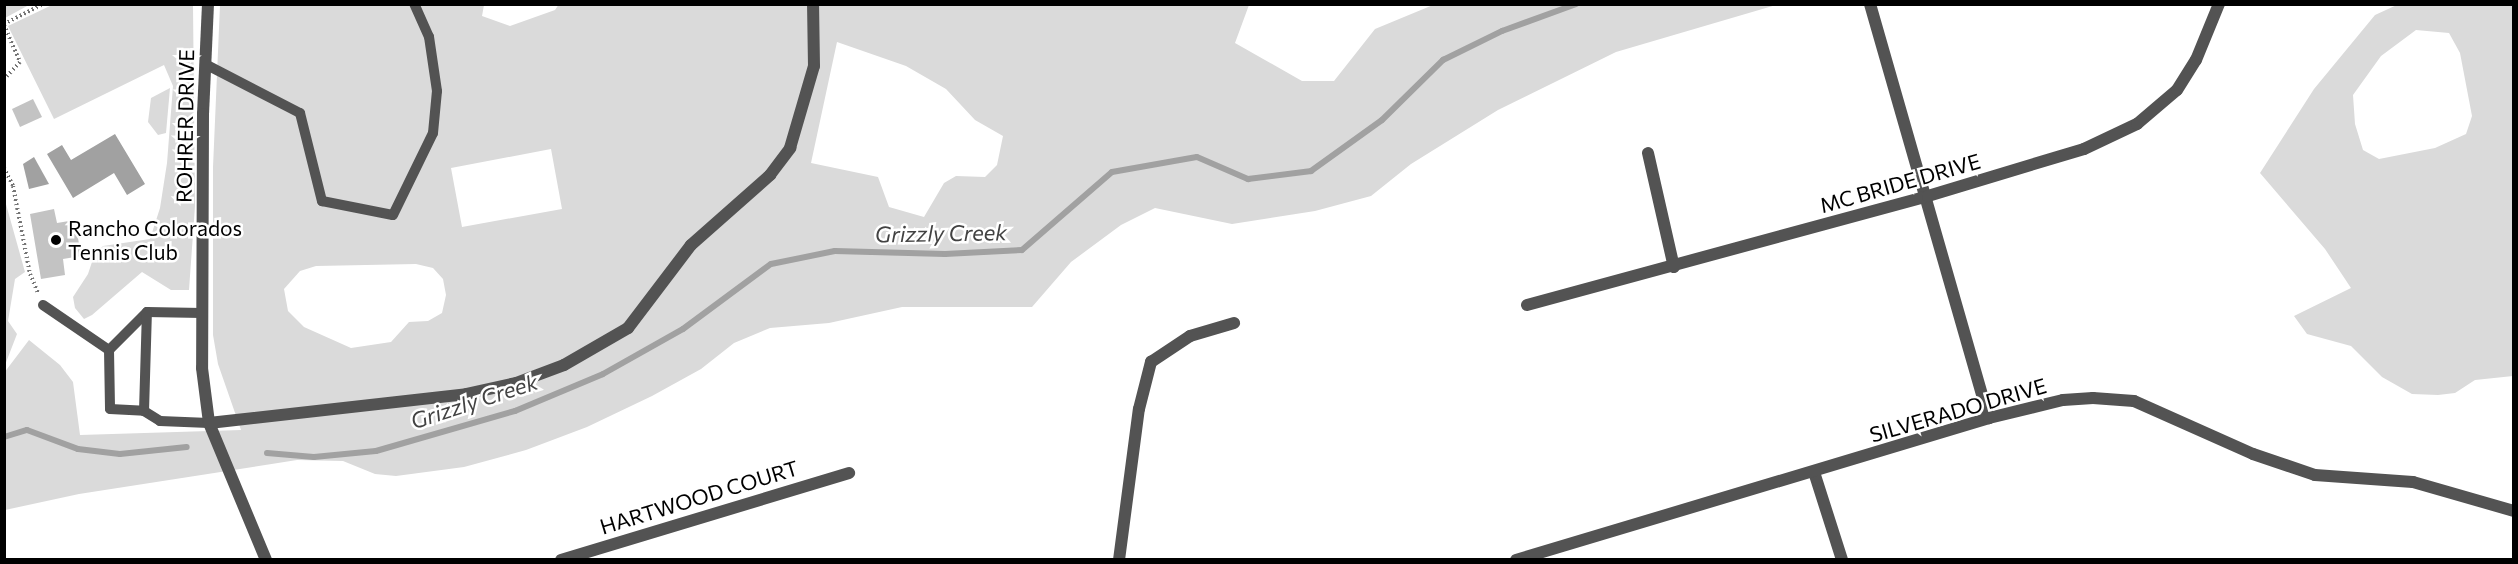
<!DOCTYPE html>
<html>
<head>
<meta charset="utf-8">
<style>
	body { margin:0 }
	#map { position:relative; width:2518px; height:564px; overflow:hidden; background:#fff; font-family:Commissioner,sans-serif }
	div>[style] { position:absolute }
	.green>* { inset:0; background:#dadada }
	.water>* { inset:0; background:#a1a1a1 }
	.stream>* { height:6px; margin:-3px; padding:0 3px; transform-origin:3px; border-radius:3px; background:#a1a1a1 }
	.building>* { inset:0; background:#c3c3c3 }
	.path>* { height:4px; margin-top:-2px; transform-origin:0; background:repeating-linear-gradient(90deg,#757575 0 1.5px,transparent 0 4.5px) }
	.lane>* { height:10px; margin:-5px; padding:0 5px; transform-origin:5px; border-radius:5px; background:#535353 }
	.street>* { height:12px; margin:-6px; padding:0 6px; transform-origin:6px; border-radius:6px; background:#535353 }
	.dots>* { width:16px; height:16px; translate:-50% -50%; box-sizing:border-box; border:3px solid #fff; border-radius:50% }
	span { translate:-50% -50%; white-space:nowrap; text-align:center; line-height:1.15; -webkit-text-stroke:5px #fff; paint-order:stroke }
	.street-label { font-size:21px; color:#000 }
	.poi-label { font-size:21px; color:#000 }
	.left { translate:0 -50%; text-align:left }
	.water-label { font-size:22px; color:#424242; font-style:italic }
	.frame { position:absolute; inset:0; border:6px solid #000; pointer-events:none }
</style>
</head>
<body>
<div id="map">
	<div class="green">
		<div style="clip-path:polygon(5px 4px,29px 4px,29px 5px,5px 18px)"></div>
		<div style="clip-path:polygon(evenodd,559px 4px,1249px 5px,1235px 43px,1302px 81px,1334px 81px,1375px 29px,1433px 5px,1776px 5px,1616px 52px,1498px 110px,1411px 164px,1371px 196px,1315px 211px,1232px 224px,1155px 208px,1121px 225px,1071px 262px,1032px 307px,902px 307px,829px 323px,770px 328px,734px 343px,701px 369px,652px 396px,587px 427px,526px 450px,464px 467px,396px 476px,375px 474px,343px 461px,297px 460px,79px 494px,5px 510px,4px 373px,29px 340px,60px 365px,73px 382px,80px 435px,241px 430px,218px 364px,213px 335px,213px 167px,220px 5px,484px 5px,482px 16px,510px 26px,555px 10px,559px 4px,837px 42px,906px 66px,946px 89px,975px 120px,1003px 136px,997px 165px,985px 177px,956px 176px,944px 183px,924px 217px,889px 207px,878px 177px,811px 163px,837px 42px,559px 4px,551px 149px,562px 209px,462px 227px,451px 168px,551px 149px,559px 4px,416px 264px,433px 268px,443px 279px,446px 295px,442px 313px,428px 321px,409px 322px,391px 342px,351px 348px,304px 327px,288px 311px,284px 289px,300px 271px,316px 266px,416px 264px)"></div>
		<div style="clip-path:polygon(evenodd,2399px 4px,2513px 5px,2513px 376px,2475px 380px,2455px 393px,2438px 395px,2412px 394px,2382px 377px,2351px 346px,2307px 334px,2294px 316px,2351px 288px,2325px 249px,2260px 173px,2314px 89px,2375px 15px,2399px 4px,2416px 30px,2449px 33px,2460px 53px,2472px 116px,2466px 134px,2435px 148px,2379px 159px,2363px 150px,2355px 124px,2353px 95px,2381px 56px,2416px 30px)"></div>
		<div style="clip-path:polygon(52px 5px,193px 5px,195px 206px,189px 290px,171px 290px,142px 272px,92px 315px,84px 319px,75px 308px,73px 297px,88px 274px,95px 253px,103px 246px,150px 239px,160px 208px,167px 163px,173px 86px,164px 65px,54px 119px,8px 26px)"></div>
		<div style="clip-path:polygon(170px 88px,166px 133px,158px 135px,148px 122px,151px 98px)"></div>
		<div style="clip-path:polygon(4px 197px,25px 272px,15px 279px,8px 321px,17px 334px,5px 365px)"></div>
	</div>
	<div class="water">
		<div style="clip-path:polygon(115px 134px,145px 184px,127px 195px,114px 173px,73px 198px,47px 154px,62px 145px,71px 160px)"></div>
		<div style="clip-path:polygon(34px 157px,49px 184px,29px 189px,23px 164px)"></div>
	</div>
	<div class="stream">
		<div style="left:4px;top:437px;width:24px;rotate:-17deg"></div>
		<div style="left:27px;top:430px;width:54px;rotate:20.4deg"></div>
		<div style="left:78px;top:449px;width:42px;rotate:6.8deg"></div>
		<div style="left:120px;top:454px;width:67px;rotate:-6deg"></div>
		<div style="left:267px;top:453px;width:47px;rotate:4.9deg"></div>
		<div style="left:314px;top:457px;width:62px;rotate:-5.5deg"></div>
		<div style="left:376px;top:451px;width:145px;rotate:-16.1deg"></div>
		<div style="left:515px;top:411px;width:95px;rotate:-22.8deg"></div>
		<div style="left:603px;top:374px;width:92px;rotate:-29.4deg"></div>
		<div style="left:683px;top:329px;width:109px;rotate:-36.5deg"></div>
		<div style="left:771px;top:264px;width:65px;rotate:-11.5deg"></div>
		<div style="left:835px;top:251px;width:110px;rotate:1.6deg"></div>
		<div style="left:945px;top:254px;width:77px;rotate:-3deg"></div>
		<div style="left:1022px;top:250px;width:119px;rotate:-40.9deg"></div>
		<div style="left:1112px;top:172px;width:86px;rotate:-10deg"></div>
		<div style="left:1197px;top:157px;width:56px;rotate:23.3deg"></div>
		<div style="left:1248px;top:179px;width:64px;rotate:-7.2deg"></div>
		<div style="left:1311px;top:171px;width:87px;rotate:-35.7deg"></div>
		<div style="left:1382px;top:120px;width:86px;rotate:-44.5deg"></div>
		<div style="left:1443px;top:60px;width:66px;rotate:-26.2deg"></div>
		<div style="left:1502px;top:31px;width:79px;rotate:-20deg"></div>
	</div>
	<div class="building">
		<div style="clip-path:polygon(33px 99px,42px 117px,20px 127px,12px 109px)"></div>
		<div style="clip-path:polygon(54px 209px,57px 223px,75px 220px,81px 256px,63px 259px,65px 275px,41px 279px,30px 214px)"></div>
	</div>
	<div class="path">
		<div style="left:4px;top:24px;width:44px;rotate:-27.1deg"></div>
		<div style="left:4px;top:25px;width:40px;rotate:66.6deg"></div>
		<div style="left:20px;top:62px;width:23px;rotate:133deg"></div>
		<div style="left:4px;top:168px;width:20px;rotate:63deg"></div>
		<div style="left:13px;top:186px;width:90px;rotate:79.1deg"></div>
		<div style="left:30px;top:274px;width:21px;rotate:67deg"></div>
	</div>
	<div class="lane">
		<div style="left:205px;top:64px;width:107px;rotate:27.3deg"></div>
		<div style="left:300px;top:113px;width:91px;rotate:76deg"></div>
		<div style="left:322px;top:201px;width:72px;rotate:11.2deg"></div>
		<div style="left:393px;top:215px;width:91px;rotate:-64deg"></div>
		<div style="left:433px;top:133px;width:42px;rotate:-84.6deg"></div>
		<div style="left:437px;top:91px;width:55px;rotate:-98.4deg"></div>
		<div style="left:429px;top:37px;width:36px;rotate:-114deg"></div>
		<div style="left:43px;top:305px;width:80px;rotate:34.3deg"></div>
		<div style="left:202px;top:313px;width:55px;rotate:-179deg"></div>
		<div style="left:147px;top:312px;width:54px;rotate:135deg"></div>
		<div style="left:109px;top:350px;width:59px;rotate:89deg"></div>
		<div style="left:110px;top:409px;width:34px;rotate:3deg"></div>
		<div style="left:144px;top:411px;width:19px;rotate:32deg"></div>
		<div style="left:160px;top:421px;width:49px;rotate:2.3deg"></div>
		<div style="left:144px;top:411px;width:99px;rotate:-88.3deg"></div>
	</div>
	<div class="street">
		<div style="left:208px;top:4px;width:110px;rotate:92.6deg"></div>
		<div style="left:203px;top:114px;width:254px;rotate:90.2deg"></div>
		<div style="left:202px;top:368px;width:55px;rotate:82.7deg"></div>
		<div style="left:209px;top:423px;width:148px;rotate:67.4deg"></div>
		<div style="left:1870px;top:4px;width:431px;rotate:74deg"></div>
		<div style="left:1648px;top:153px;width:117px;rotate:77.2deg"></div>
		<div style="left:1527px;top:305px;width:416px;rotate:-15.2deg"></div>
		<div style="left:1928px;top:196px;width:163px;rotate:-16.8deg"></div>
		<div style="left:2084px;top:149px;width:59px;rotate:-25.3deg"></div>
		<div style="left:2137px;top:124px;width:52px;rotate:-40.4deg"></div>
		<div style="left:2177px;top:90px;width:36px;rotate:-58deg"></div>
		<div style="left:2196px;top:60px;width:61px;rotate:-67.7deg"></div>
		<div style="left:209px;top:423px;width:259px;rotate:-6.4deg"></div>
		<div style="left:466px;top:394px;width:51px;rotate:-12.4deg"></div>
		<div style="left:516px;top:383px;width:51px;rotate:-20.6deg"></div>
		<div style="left:564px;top:365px;width:74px;rotate:-30deg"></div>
		<div style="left:628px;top:328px;width:104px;rotate:-52.8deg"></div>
		<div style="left:691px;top:245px;width:106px;rotate:-41.5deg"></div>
		<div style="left:770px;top:175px;width:34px;rotate:-53deg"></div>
		<div style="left:790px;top:148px;width:85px;rotate:-73.7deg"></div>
		<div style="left:814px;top:66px;width:62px;rotate:-90.9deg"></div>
		<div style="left:1814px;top:472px;width:92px;rotate:72.3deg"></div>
		<div style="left:561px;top:560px;width:301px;rotate:-16.8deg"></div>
		<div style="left:1119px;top:560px;width:152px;rotate:-82.5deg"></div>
		<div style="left:1139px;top:409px;width:49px;rotate:-75.7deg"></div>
		<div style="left:1151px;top:362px;width:47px;rotate:-33.7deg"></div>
		<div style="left:1190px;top:336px;width:46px;rotate:-16.5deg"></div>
		<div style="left:1516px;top:560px;width:494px;rotate:-16.7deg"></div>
		<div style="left:1989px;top:418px;width:76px;rotate:-13.7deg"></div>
		<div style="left:2063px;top:400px;width:30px;rotate:-4deg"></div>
		<div style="left:2093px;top:398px;width:41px;rotate:4.2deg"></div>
		<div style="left:2134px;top:401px;width:130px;rotate:24deg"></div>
		<div style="left:2253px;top:454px;width:65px;rotate:18.7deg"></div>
		<div style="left:2315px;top:475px;width:98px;rotate:4.1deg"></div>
		<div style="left:2413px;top:482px;width:105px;rotate:16deg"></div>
	</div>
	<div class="dots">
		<div style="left:56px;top:240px;background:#000"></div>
	</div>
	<div class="street-label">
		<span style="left:185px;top:126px;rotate:-89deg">ROHRER DRIVE</span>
		<span style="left:1900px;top:183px;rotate:-16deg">MC BRIDE DRIVE</span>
		<span style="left:1958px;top:410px;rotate:-16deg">SILVERADO DRIVE</span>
		<span style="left:699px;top:497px;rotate:-17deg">HARTWOOD COURT</span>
	</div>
	<div class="poi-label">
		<span class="left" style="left:68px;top:240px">Rancho Colorados<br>Tennis Club</span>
	</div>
	<div class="water-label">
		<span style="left:941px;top:233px;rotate:-1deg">Grizzly Creek</span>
		<span style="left:474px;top:401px;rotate:-18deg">Grizzly Creek</span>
	</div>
	<div class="frame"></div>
</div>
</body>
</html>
